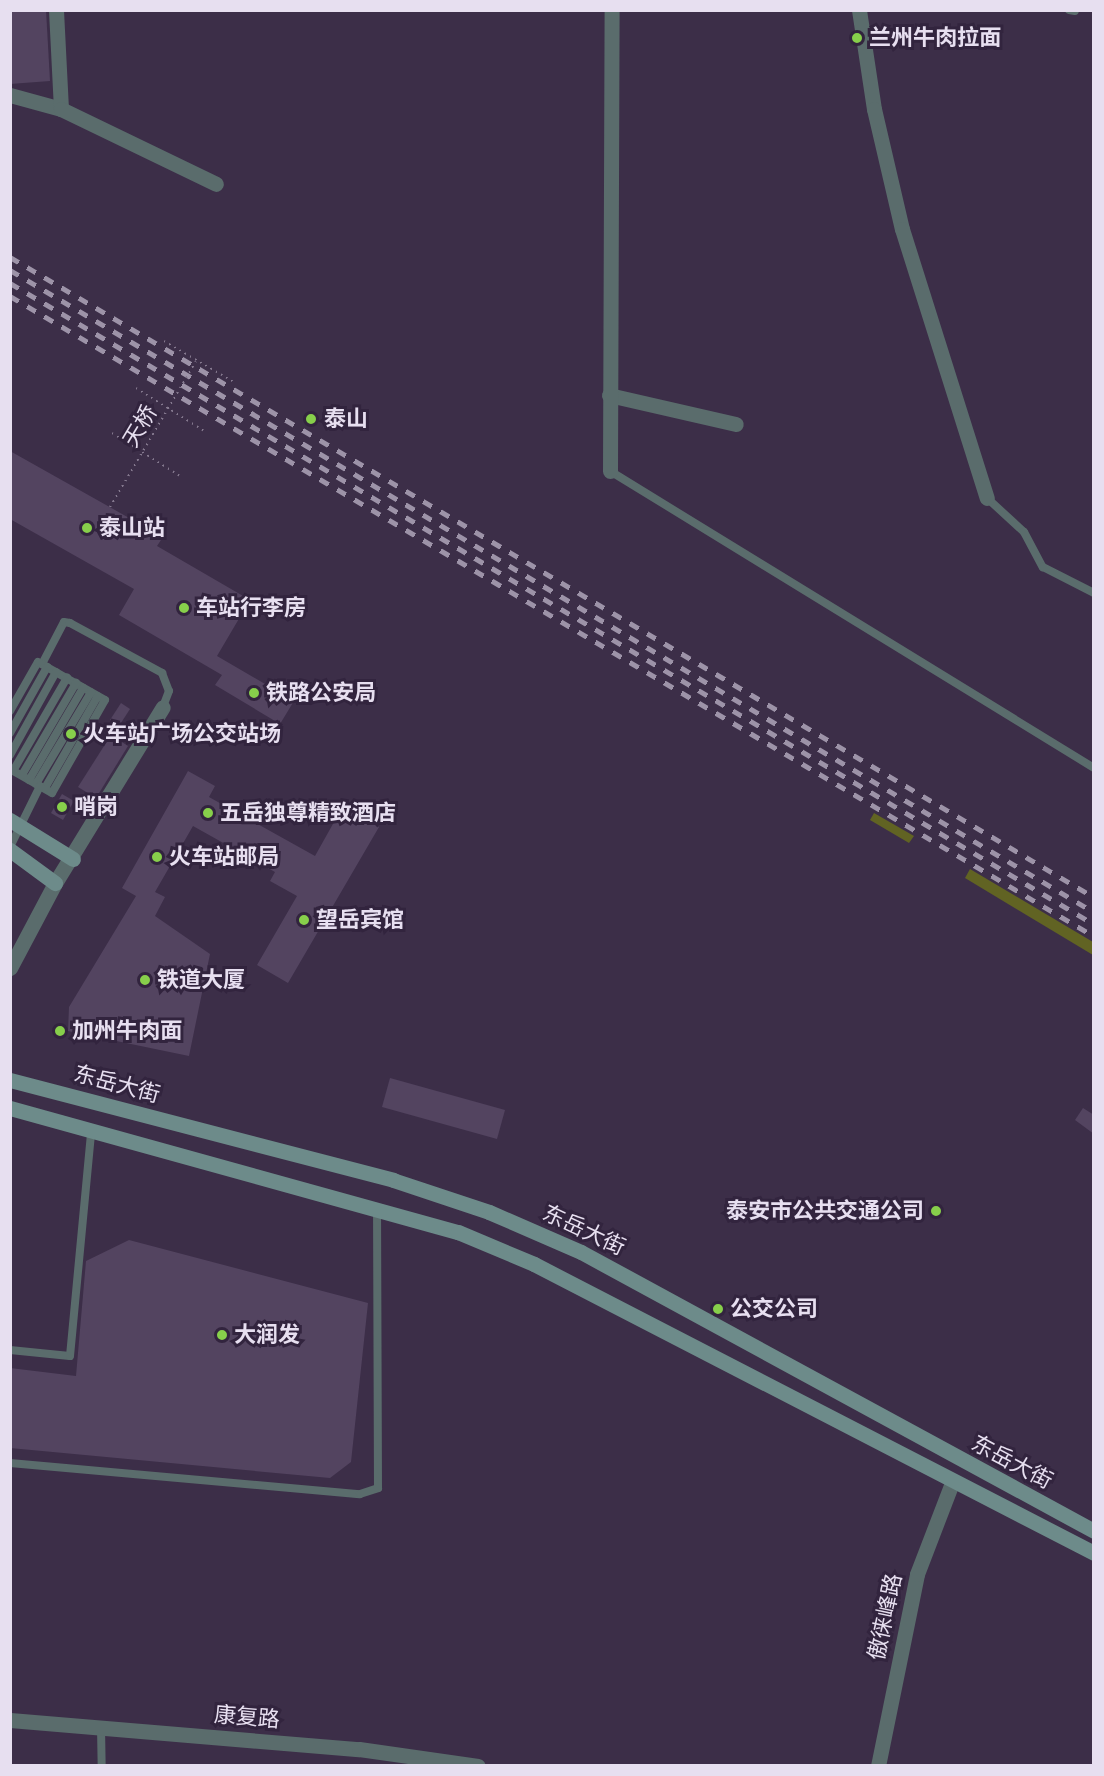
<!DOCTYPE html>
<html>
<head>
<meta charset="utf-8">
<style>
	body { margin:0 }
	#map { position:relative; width:1104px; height:1776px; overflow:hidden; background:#3c2e48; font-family:Signika,"Noto Sans SC",sans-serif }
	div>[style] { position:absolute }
	.green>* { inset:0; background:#616323 }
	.building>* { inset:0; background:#534460 }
	.path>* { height:2px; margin-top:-1px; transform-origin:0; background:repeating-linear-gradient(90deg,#85798f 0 1.5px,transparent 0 6px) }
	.service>* { height:8px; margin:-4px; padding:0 4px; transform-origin:4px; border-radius:4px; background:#5a6c6c }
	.minor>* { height:15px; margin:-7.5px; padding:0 7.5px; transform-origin:7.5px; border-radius:7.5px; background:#5a6c6c }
	.tertiary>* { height:15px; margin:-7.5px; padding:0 7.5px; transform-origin:7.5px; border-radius:7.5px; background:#5a6c6c }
	.secondary>* { height:15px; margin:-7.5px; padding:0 7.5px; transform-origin:7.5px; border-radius:7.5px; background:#6d8b8a }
	.rail>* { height:4.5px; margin-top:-2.25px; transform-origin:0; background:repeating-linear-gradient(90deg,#9d93a8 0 10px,transparent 0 20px) }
	.path-bridge>* { height:2px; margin-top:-1px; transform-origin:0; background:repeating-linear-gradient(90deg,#85798f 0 1.5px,transparent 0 6px) }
	.dots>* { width:16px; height:16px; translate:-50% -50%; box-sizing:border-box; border:3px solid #32243e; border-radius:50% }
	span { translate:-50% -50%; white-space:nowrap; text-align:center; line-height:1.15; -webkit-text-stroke:6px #32243e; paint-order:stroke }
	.poi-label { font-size:22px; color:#e7dff0; font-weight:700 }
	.left { translate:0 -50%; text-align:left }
	.right { translate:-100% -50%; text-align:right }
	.street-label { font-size:22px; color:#e7dff0 }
	.frame { position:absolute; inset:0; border:12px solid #e7dff0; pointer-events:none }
</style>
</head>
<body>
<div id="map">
	<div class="green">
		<div style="clip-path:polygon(874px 813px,914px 836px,909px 843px,870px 820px)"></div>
		<div style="clip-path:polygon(970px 869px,1093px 942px,1093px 955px,965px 878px)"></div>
	</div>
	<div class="building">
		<div style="clip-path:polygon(10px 10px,46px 10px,50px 81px,10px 84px)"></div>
		<div style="clip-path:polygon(10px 451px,163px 537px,157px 546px,250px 600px,217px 656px,294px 701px,280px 724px,215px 685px,222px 675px,119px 615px,134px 589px,10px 519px)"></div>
		<div style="clip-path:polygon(121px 703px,130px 709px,119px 726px,110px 720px)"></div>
		<div style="clip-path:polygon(111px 735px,128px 746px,96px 798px,78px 787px)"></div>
		<div style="clip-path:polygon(188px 771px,215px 786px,209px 797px,315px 856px,343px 806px,379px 827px,288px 983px,257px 965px,297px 896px,270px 881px,275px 872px,193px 826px,155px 892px,165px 897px,155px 916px,210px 954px,189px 1056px,68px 1031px,69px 1007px,136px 896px,122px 888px)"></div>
		<div style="clip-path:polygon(62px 794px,74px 801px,63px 820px,51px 813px)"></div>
		<div style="clip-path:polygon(390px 1078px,505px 1110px,497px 1139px,382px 1107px)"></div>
		<div style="clip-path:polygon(1083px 1108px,1094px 1115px,1094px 1134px,1075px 1120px)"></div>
		<div style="clip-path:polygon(129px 1240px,368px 1303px,351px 1462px,330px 1478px,10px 1448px,10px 1368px,76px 1376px,86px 1261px)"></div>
	</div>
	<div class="path">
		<div style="left:164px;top:341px;width:81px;rotate:30.4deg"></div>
		<div style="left:136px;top:388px;width:83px;rotate:32.2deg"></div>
		<div style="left:112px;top:433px;width:80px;rotate:32.3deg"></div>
	</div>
	<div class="service">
		<div style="left:1069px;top:10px;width:6px;rotate:9deg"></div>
		<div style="left:610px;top:471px;width:568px;rotate:31.53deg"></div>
		<div style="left:987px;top:498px;width:50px;rotate:42.6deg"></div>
		<div style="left:1024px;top:532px;width:40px;rotate:62deg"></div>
		<div style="left:1043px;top:567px;width:57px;rotate:27deg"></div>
		<div style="left:42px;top:664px;width:47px;rotate:-62.4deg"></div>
		<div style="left:64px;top:622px;width:6px;rotate:9deg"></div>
		<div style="left:70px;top:623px;width:105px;rotate:28.5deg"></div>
		<div style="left:162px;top:673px;width:19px;rotate:69deg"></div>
		<div style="left:169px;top:691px;width:17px;rotate:111deg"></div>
		<div style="left:10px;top:711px;width:56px;rotate:-60.3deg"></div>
		<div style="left:38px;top:662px;width:77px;rotate:29.6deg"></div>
		<div style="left:105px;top:700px;width:107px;rotate:119.7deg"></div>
		<div style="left:52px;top:793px;width:48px;rotate:-150.3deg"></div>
		<div style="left:10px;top:733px;width:76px;rotate:-60.7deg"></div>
		<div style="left:10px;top:755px;width:95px;rotate:-61deg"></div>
		<div style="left:13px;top:771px;width:108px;rotate:-59.9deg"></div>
		<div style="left:22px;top:775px;width:107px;rotate:-59.6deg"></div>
		<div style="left:29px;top:780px;width:107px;rotate:-59.6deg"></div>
		<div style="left:36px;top:784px;width:107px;rotate:-59.1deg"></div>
		<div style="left:45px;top:788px;width:106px;rotate:-60.1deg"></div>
		<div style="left:10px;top:847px;width:68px;rotate:-63.8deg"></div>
		<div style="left:10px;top:1350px;width:60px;rotate:5.7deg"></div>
		<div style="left:70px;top:1356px;width:225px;rotate:-84.6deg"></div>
		<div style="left:10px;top:1463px;width:351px;rotate:5.1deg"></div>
		<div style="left:360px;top:1494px;width:19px;rotate:-18deg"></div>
		<div style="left:378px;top:1488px;width:280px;rotate:-90.2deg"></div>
		<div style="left:101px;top:1727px;width:39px;rotate:89deg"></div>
	</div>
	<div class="minor">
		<div style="left:859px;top:10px;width:100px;rotate:81.4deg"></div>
		<div style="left:874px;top:109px;width:123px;rotate:76.9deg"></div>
		<div style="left:902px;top:229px;width:282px;rotate:72.5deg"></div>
		<div style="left:10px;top:95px;width:53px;rotate:15.4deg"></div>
		<div style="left:61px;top:109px;width:99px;rotate:-92.9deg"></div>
		<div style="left:61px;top:109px;width:172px;rotate:25.8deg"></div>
		<div style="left:609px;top:395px;width:130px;rotate:12.9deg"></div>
		<div style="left:610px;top:471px;width:461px;rotate:-89.8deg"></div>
	</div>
	<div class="tertiary">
		<div style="left:10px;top:968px;width:96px;rotate:-62.1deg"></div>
		<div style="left:55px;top:883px;width:206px;rotate:-58.5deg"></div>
		<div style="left:10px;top:1720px;width:350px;rotate:4.8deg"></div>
		<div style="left:359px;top:1749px;width:120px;rotate:8.1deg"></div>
		<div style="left:878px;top:1766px;width:196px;rotate:-78.5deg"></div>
		<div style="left:917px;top:1574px;width:97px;rotate:-69deg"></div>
	</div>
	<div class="secondary">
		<div style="left:10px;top:820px;width:74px;rotate:31.8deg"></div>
		<div style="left:10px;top:850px;width:56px;rotate:36.3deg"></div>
		<div style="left:10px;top:1080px;width:396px;rotate:14.6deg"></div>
		<div style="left:393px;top:1180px;width:101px;rotate:18.4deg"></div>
		<div style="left:489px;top:1212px;width:100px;rotate:23.5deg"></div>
		<div style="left:581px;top:1252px;width:584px;rotate:28.54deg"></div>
		<div style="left:10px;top:1108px;width:465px;rotate:15.5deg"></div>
		<div style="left:458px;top:1232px;width:82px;rotate:22.8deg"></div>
		<div style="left:534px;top:1264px;width:630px;rotate:27.3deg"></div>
	</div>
	<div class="rail">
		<div style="left:10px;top:257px;width:1259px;rotate:30.56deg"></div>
		<div style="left:10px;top:270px;width:1260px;rotate:30.64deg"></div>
		<div style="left:10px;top:283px;width:1259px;rotate:30.6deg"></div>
		<div style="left:10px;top:296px;width:1259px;rotate:30.56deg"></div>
	</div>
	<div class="path-bridge">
		<div style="left:110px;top:507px;width:169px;rotate:-59.5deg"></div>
	</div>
	<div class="dots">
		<div style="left:857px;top:38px;background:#87cf4b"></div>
		<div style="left:311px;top:419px;background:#87cf4b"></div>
		<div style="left:87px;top:528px;background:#87cf4b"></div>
		<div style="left:184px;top:608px;background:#87cf4b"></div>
		<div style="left:254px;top:693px;background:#87cf4b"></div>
		<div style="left:71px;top:734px;background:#87cf4b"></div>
		<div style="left:62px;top:807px;background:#87cf4b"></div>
		<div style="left:208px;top:813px;background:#87cf4b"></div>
		<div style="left:157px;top:857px;background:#87cf4b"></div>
		<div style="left:304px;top:920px;background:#87cf4b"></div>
		<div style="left:145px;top:980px;background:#87cf4b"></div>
		<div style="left:60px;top:1031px;background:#87cf4b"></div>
		<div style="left:936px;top:1211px;background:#87cf4b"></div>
		<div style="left:718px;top:1309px;background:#87cf4b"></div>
		<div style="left:222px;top:1335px;background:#87cf4b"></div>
	</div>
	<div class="poi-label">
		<span class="left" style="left:869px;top:38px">兰州牛肉拉面</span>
		<span class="left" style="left:324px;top:419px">泰山</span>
		<span class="left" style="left:99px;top:528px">泰山站</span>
		<span class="left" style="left:196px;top:608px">车站行李房</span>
		<span class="left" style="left:266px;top:693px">铁路公安局</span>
		<span class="left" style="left:83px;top:734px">火车站广场公交站场</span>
		<span class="left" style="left:74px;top:807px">哨岗</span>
		<span class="left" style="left:220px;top:813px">五岳独尊精致酒店</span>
		<span class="left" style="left:169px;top:857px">火车站邮局</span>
		<span class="left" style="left:316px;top:920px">望岳宾馆</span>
		<span class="left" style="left:157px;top:980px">铁道大厦</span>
		<span class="left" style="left:72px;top:1031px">加州牛肉面</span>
		<span class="right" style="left:924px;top:1211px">泰安市公共交通公司</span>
		<span class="left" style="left:730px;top:1309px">公交公司</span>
		<span class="left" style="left:234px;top:1335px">大润发</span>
	</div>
	<div class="street-label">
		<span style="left:140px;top:426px;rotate:-59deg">天桥</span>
		<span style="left:117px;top:1084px;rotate:15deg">东岳大街</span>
		<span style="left:584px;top:1230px;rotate:25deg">东岳大街</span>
		<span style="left:1012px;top:1462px;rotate:28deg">东岳大街</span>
		<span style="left:885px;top:1617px;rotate:-78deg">傲徕峰路</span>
		<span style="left:247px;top:1717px;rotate:5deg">康复路</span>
	</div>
	<div class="frame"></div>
</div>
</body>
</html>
